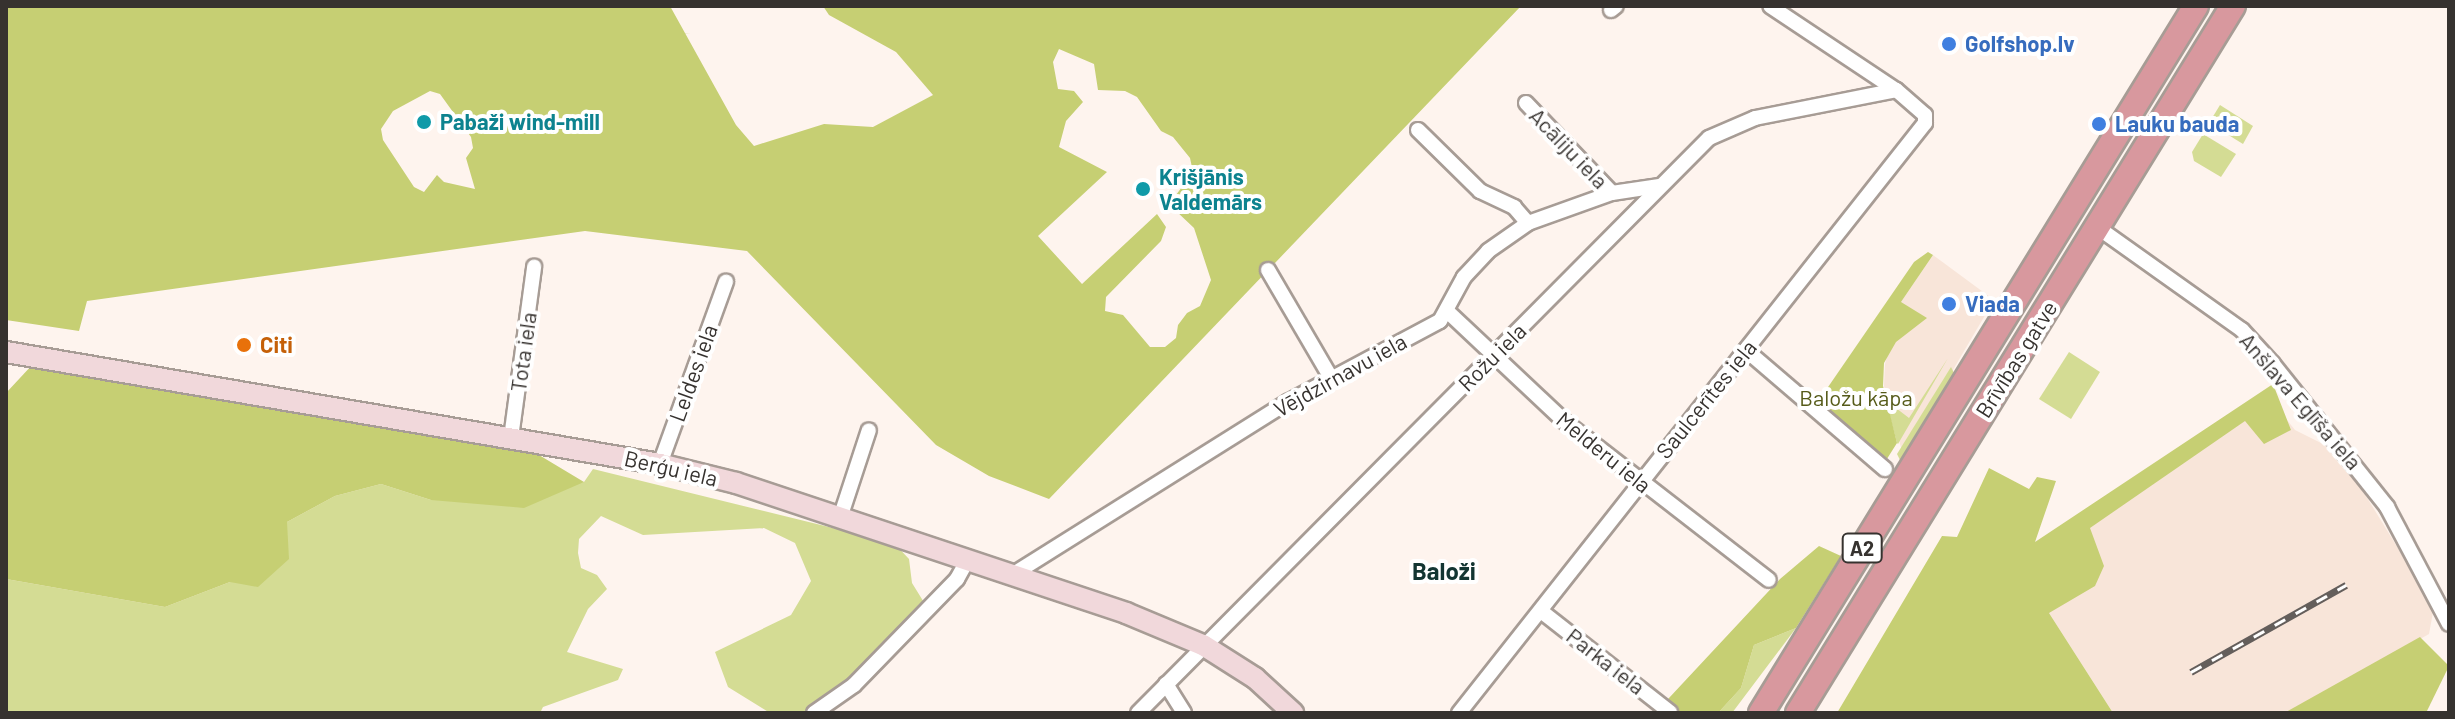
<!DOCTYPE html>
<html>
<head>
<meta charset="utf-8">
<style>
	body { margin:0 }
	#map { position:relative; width:2455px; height:719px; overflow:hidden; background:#fef4ee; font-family:Barlow,sans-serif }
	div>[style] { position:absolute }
	.built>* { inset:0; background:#f8e5d9 }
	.green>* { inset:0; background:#d4dc94 }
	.forest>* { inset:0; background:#c6cf73 }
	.roads { filter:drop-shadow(2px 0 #a79c95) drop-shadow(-2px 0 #a79c95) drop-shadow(0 2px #a79c95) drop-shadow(0 -2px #a79c95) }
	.minor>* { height:14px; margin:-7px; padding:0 7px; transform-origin:7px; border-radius:7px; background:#fff }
	.secondary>* { height:20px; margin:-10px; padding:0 10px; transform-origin:10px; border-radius:10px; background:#f1d8db }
	.trunk>* { height:24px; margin:-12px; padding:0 12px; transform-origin:12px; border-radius:12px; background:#d8989e }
	.rail>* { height:7px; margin-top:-3.5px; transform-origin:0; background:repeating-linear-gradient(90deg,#fff 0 12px,#645e5b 0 24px); box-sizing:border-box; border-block:2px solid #645e5b }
	.dots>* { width:22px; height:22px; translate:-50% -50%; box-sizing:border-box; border:4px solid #fff; border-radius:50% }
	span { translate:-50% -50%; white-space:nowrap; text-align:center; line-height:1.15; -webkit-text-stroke:8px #fff; paint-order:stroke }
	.shield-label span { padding:2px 6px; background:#fff; border:2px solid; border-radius:6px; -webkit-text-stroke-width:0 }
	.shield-label { font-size:20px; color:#36322f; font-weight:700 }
	.shop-label { font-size:22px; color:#366cbe; font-weight:700 }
	.left { translate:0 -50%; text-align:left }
	.culture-label { font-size:22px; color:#0d838f; font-weight:700 }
	.street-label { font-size:22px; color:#36322f }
	.food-label { font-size:22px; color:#c56008; font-weight:700 }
	.park-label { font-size:22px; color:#565b19 }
	.neighbourhood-label { font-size:24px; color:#133532; font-weight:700 }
	.frame { position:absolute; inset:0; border:8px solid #36322f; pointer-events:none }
</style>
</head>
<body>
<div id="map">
	<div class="built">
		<div style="clip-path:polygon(1933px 255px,1994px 300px,1903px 455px,1884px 386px,1885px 364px,1901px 302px)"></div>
		<div style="clip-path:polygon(2264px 391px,2295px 430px,2339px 452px,2434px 607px,2429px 634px,2289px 713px,2113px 713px,2049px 613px,2050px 535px)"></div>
	</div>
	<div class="green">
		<div style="clip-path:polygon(2220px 105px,2253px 126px,2243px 144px,2209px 123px)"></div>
		<div style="clip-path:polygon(2203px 134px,2236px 154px,2221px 177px,2194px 161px,2192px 152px)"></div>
		<div style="clip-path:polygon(2069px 352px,2100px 372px,2071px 419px,2039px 399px)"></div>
		<div style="clip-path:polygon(1948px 358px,1898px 444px,1897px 443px,1889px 413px,1896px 408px,1909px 418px)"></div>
		<div style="clip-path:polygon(1951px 367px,1954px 373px,1900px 460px,1897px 454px)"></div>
		<div style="clip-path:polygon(593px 469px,894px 543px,909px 559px,912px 583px,925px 604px,835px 694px,805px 713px,770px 713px,728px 687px,715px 652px,791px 615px,811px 581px,795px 543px,764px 528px,643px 535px,601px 516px,579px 539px,578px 553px,581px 568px,597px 575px,607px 589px,588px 609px,567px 652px,623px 669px,618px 680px,543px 707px,540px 713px,6px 713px,6px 579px,165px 607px,230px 582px,287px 522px,335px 496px,381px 484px,431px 500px,584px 482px)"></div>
		<div style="clip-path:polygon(1796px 628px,1732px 713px,1718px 713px,1741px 688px,1754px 645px)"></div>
	</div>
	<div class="forest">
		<div style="clip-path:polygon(evenodd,6px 6px,670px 6px,736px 125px,754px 146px,824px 124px,873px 127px,933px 95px,896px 52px,829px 15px,823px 6px,1521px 6px,1049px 499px,989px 476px,936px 445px,747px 251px,585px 231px,87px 301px,79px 331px,6px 320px,6px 6px,1059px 49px,1094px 64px,1098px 90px,1125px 91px,1137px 97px,1161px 131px,1173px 137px,1190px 158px,1193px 172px,1176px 195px,1175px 210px,1194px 228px,1211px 280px,1200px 306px,1187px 313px,1178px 325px,1176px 338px,1165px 347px,1150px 347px,1123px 315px,1105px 311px,1106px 297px,1161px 241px,1166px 227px,1157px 214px,1082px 284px,1038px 236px,1107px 172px,1059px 147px,1066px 121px,1083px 102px,1074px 91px,1058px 89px,1053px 62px,1059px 49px,6px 6px,430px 91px,440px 94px,471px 137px,473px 148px,466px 158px,475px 189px,444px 182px,437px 175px,424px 192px,414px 187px,383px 140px,381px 129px,393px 111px,430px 91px)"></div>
		<div style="clip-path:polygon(1928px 252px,1933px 255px,1901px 302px,1927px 318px,1896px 342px,1884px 363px,1883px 386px,1897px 443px,1885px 462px,1815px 406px,1914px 262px)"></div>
		<div style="clip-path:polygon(33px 364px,529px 449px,584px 482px,524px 508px,431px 500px,381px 484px,335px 496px,287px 522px,289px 559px,258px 587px,230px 582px,165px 607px,6px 579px,6px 393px)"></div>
		<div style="clip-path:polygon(2273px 384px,2291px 430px,2264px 444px,2245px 421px,2090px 528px,2104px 566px,2095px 586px,2049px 613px,2113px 713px,1837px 713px,1942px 536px,1957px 537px,1989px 468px,2029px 489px,2037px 477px,2056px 481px,2035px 542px)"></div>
		<div style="clip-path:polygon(1819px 546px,1841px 556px,1796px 628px,1754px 645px,1741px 688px,1718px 713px,1655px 713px,1780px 579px)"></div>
		<div style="clip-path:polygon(2420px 637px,2449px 666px,2426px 713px,2284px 713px)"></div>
	</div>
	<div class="roads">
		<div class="minor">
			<div style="left:1611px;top:10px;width:6px;rotate:-39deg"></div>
			<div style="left:1526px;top:103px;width:124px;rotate:46.3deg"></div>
			<div style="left:1418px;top:130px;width:87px;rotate:44.5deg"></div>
			<div style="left:1480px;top:191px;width:38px;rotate:25deg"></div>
			<div style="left:1514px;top:207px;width:21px;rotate:49deg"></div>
			<div style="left:2097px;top:227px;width:178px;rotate:35.4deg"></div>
			<div style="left:2242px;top:330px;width:46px;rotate:47.6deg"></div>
			<div style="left:2273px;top:364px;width:183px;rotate:51.4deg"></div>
			<div style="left:2387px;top:507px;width:132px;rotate:62.1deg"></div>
			<div style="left:1268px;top:270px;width:125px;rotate:59.7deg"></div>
			<div style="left:1448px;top:312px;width:159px;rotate:43.2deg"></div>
			<div style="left:1564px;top:421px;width:259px;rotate:37.8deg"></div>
			<div style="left:1746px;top:350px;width:183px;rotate:40.6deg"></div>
			<div style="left:511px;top:438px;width:173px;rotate:-82.3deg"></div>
			<div style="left:660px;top:464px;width:194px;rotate:-70.1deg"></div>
			<div style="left:841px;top:515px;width:89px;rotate:-71.8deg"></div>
			<div style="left:1012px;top:575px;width:326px;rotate:-32.1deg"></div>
			<div style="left:1288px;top:402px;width:172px;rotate:-28.1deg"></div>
			<div style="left:1440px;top:321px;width:50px;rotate:-61.4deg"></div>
			<div style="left:1464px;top:277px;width:35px;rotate:-47deg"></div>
			<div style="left:1488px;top:251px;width:49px;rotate:-35deg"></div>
			<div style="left:1528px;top:223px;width:89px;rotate:-19.7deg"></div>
			<div style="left:1612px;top:193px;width:48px;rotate:-8.5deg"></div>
			<div style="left:1541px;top:611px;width:164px;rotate:38.1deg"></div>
			<div style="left:1166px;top:684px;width:34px;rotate:58deg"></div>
			<div style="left:814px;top:713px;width:49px;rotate:-35deg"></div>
			<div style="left:854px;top:685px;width:148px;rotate:-45.8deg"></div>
			<div style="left:957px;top:579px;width:23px;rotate:-61deg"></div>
			<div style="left:1138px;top:713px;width:810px;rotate:-45.2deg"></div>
			<div style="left:1709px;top:138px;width:50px;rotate:-23.5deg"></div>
			<div style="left:1755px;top:118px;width:144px;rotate:-11.2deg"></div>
			<div style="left:1459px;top:713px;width:752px;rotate:-51.7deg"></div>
			<div style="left:1925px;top:123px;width:8px;rotate:-90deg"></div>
			<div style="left:1925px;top:115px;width:38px;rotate:-139deg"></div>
			<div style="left:1896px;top:90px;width:151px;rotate:-146.3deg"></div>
		</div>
		<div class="secondary">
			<div style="left:6px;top:352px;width:664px;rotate:9.72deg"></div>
			<div style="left:660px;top:464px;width:78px;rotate:14deg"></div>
			<div style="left:736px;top:483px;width:411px;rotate:18.4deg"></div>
			<div style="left:1126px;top:613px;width:83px;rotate:22.6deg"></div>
			<div style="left:1203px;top:645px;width:62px;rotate:32.4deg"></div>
			<div style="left:1255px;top:678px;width:52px;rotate:42.6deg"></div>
		</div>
		<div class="trunk">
			<div style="left:1761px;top:713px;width:830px;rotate:-58.4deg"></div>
			<div style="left:1798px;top:713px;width:830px;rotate:-58.4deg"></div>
		</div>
	</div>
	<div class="rail">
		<div style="left:2191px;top:672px;width:178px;rotate:-29.3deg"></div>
	</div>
	<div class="dots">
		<div style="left:1949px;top:44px;background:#3f7fe0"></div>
		<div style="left:424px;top:122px;background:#0f9aa8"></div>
		<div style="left:2099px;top:124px;background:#3f7fe0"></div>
		<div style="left:1143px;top:189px;background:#0f9aa8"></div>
		<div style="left:1949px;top:304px;background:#3f7fe0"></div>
		<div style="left:244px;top:345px;background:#e8710a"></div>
	</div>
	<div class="shield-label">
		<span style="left:1862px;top:548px">A2</span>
	</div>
	<div class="shop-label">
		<span class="left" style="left:1965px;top:44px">Golfshop.lv</span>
		<span class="left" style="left:2115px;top:124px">Lauku bauda</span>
		<span class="left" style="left:1965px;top:304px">Viada</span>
	</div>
	<div class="culture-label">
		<span class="left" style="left:440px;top:122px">Pabaži wind-mill</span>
		<span class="left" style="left:1159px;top:189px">Krišjānis<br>Valdemārs</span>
	</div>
	<div class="street-label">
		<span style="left:1569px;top:148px;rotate:46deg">Acāliju iela</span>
		<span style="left:523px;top:352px;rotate:-82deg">Tota iela</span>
		<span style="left:1492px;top:357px;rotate:-45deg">Rožu iela</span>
		<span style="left:2016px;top:359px;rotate:-58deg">Brīvības gatve</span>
		<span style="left:693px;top:373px;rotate:-70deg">Leldes iela</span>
		<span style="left:1340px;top:375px;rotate:-29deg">Vējdzirnavu iela</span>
		<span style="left:1706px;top:399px;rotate:-51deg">Saulcerītes iela</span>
		<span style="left:2301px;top:401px;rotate:49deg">Anšlava Eglīša iela</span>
		<span style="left:1604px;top:452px;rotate:39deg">Melderu iela</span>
		<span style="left:671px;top:468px;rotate:13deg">Berģu iela</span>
		<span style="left:1606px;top:661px;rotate:38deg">Parka iela</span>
	</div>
	<div class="food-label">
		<span class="left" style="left:260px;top:345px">Citi</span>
	</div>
	<div class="park-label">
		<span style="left:1856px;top:398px">Baložu kāpa</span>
	</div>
	<div class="neighbourhood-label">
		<span style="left:1444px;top:571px">Baloži</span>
	</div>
	<div class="frame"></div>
</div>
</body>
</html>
